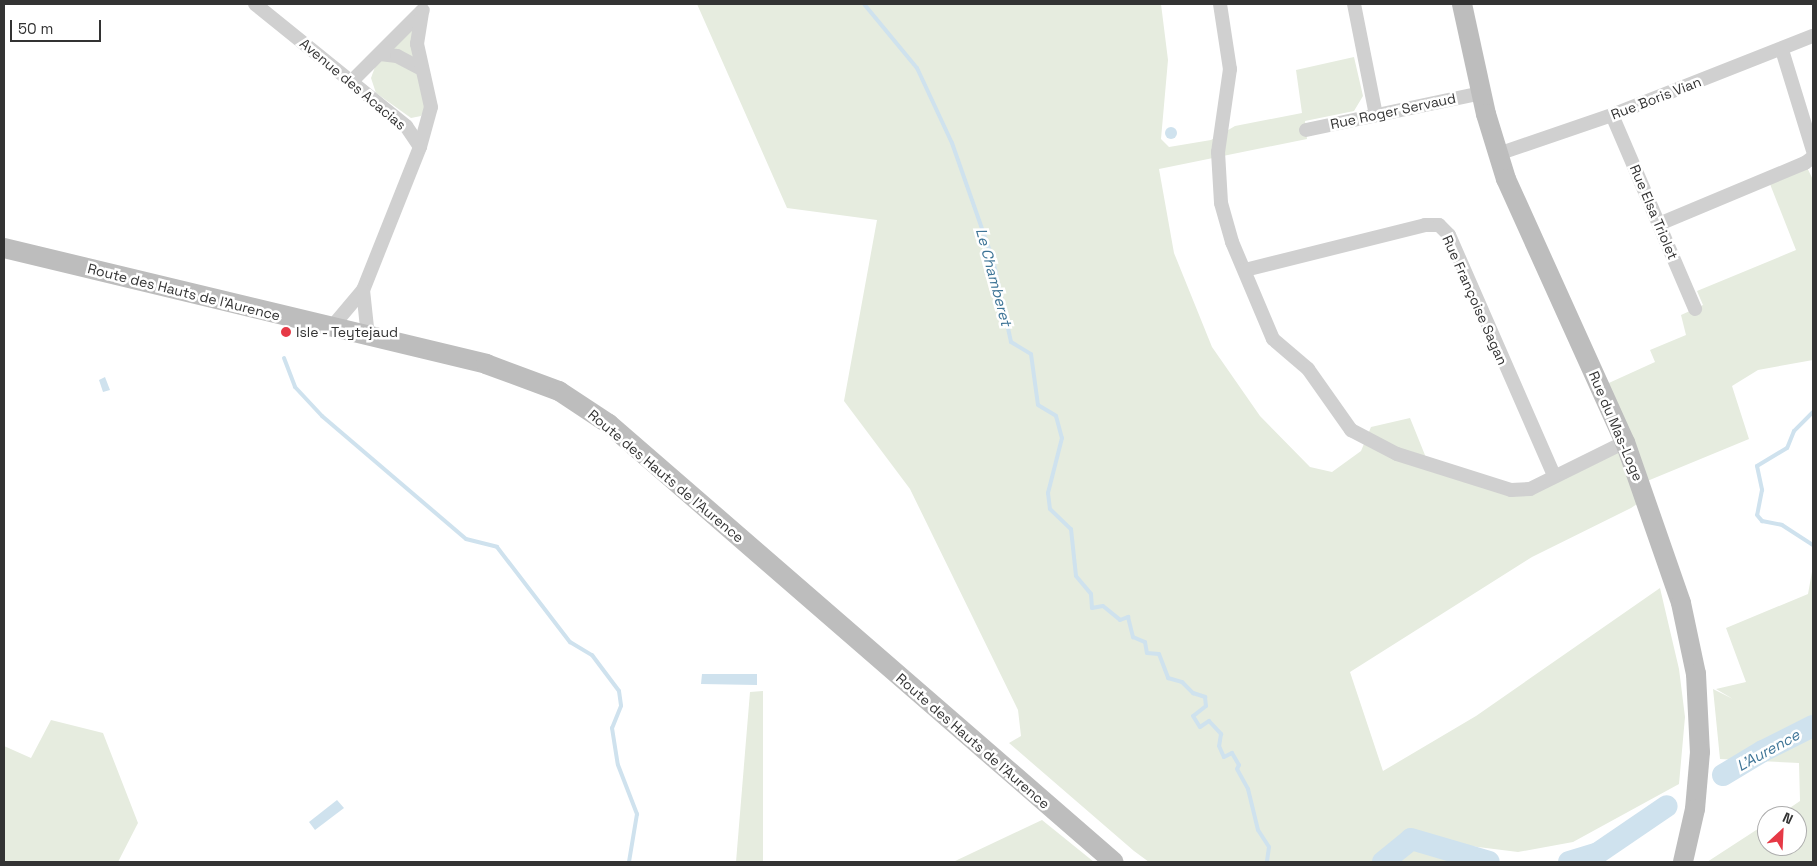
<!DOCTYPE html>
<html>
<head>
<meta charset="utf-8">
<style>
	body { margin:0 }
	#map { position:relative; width:1817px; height:866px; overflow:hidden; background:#fff; font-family:"Space Grotesk",sans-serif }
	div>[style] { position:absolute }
	.green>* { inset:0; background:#e6ecdf }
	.water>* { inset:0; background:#cfe2ee }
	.round { border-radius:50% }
	.stream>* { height:4px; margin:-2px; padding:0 2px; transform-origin:2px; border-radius:2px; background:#cfe2ee }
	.river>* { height:22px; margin:-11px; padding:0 11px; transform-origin:11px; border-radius:11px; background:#cfe2ee }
	.street>* { height:14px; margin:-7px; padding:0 7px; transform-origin:7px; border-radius:7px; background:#d0d0d0 }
	.secondary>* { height:20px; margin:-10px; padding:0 10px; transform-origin:10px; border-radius:10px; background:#bdbdbd }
	.dots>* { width:14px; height:14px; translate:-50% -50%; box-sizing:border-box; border:2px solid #fff; border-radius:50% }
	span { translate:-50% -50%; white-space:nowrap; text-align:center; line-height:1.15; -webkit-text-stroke:5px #fff; paint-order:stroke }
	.street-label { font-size:14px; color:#333 }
	.poi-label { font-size:14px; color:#333 }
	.left { translate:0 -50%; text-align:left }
	.water-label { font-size:15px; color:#3f7597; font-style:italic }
	.frame { position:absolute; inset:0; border:5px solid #333; pointer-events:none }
	.north { position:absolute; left:1757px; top:806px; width:50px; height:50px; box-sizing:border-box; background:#fff; border:1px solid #adadad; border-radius:50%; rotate:25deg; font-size:14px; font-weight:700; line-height:20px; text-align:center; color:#333 }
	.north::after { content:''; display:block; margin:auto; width:18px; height:22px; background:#e63946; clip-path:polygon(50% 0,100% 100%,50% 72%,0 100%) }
	.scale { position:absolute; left:10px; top:20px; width:91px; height:22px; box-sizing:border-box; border:2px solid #333; border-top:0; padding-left:6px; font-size:15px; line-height:18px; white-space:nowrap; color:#333; -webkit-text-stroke:4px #fff; paint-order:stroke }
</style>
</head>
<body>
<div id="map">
	<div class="green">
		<div style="clip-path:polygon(697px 4px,1161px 4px,1168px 60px,1161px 139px,1169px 147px,1211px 140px,1235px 126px,1302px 113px,1296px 70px,1354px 57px,1363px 96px,1354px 111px,1305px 121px,1307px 139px,1159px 169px,1174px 253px,1212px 347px,1260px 416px,1310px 467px,1332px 472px,1361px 451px,1371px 427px,1410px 418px,1429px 465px,1511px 490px,1625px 442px,1600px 387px,1655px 362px,1650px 350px,1686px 335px,1681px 315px,1703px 305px,1697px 291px,1796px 250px,1768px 179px,1805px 163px,1813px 180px,1813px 360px,1758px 370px,1732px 386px,1749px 439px,1640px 484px,1646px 498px,1631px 508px,1532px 557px,1350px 672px,1383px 771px,1476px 716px,1660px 588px,1679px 669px,1685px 717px,1679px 784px,1573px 842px,1518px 852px,1462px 845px,1411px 833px,1467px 862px,1149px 862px,1134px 851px,1009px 743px,1021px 736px,1018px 710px,910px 489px,844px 401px,877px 220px,787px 208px)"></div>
		<div style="clip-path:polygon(422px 11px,421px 69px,380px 54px)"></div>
		<div style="clip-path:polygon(384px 59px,393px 59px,417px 72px,425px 109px,421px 116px,411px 118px,376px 93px,371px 78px,375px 67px)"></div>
		<div style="clip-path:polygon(1813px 566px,1813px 862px,1707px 862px,1767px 823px,1767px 846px,1797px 846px,1797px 816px,1778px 816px,1800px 801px,1799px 763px,1720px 759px,1713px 689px,1733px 699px,1716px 689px,1746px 682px,1726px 628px,1808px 594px)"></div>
		<div style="clip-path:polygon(763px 691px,763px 862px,736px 862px,750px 692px)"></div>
		<div style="clip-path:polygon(51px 720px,103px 733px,138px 823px,118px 862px,4px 862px,4px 746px,31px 758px)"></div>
		<div style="clip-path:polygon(1042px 820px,1094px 862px,953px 862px)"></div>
	</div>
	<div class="water">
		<div class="round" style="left:1165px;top:127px;width:12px;height:12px"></div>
		<div style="clip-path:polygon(105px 377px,110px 390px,103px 392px,99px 380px)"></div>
		<div style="clip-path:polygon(702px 674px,757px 674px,757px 685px,701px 684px)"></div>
		<div style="clip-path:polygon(337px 800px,344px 808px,315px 830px,309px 822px)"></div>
	</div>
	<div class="stream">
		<div style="left:864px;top:4px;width:83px;rotate:50.4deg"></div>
		<div style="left:917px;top:68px;width:83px;rotate:65deg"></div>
		<div style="left:952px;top:143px;width:124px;rotate:70.7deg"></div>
		<div style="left:993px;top:260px;width:84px;rotate:77.6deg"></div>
		<div style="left:1011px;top:342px;width:23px;rotate:31deg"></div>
		<div style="left:1031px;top:354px;width:51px;rotate:82.2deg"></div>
		<div style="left:1038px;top:405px;width:21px;rotate:31deg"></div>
		<div style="left:1056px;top:416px;width:23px;rotate:75deg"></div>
		<div style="left:1062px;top:438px;width:57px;rotate:104.3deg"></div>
		<div style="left:1048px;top:493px;width:16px;rotate:83deg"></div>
		<div style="left:1050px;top:509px;width:29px;rotate:44deg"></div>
		<div style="left:1071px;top:529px;width:47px;rotate:83.9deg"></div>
		<div style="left:1076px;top:576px;width:23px;rotate:50deg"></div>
		<div style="left:1091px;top:594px;width:14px;rotate:86deg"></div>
		<div style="left:1092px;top:608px;width:11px;rotate:-10deg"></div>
		<div style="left:1103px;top:606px;width:22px;rotate:39deg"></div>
		<div style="left:1120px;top:620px;width:9px;rotate:-21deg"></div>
		<div style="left:1128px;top:617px;width:21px;rotate:76deg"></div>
		<div style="left:1133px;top:637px;width:13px;rotate:23deg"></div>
		<div style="left:1145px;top:642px;width:11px;rotate:80deg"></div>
		<div style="left:1147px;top:653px;width:12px;rotate:5deg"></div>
		<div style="left:1159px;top:654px;width:26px;rotate:69deg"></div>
		<div style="left:1168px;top:678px;width:15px;rotate:16deg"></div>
		<div style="left:1182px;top:682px;width:16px;rotate:45deg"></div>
		<div style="left:1193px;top:693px;width:13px;rotate:18deg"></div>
		<div style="left:1205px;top:697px;width:9px;rotate:84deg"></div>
		<div style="left:1206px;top:706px;width:16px;rotate:142deg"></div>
		<div style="left:1193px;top:716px;width:13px;rotate:58deg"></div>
		<div style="left:1200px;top:727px;width:11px;rotate:-34deg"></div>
		<div style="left:1209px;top:721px;width:18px;rotate:47deg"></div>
		<div style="left:1221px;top:734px;width:12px;rotate:99deg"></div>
		<div style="left:1219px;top:746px;width:12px;rotate:66deg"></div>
		<div style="left:1224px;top:757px;width:9px;rotate:-27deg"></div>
		<div style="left:1232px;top:753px;width:14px;rotate:60deg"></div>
		<div style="left:1239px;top:765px;width:4px;rotate:117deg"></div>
		<div style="left:1237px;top:769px;width:23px;rotate:61deg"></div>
		<div style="left:1248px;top:789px;width:42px;rotate:76.3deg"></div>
		<div style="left:1258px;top:830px;width:20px;rotate:57deg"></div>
		<div style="left:1269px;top:847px;width:15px;rotate:98deg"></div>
		<div style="left:284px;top:358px;width:31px;rotate:69deg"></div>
		<div style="left:295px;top:387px;width:40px;rotate:47deg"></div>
		<div style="left:322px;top:416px;width:189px;rotate:40.5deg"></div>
		<div style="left:466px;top:539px;width:32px;rotate:14deg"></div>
		<div style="left:497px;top:547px;width:120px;rotate:52.5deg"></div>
		<div style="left:570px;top:642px;width:26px;rotate:31deg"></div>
		<div style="left:592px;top:655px;width:45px;rotate:53.1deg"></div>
		<div style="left:619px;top:691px;width:15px;rotate:82deg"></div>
		<div style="left:621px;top:706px;width:24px;rotate:112deg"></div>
		<div style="left:612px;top:728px;width:37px;rotate:81deg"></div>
		<div style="left:618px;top:765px;width:53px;rotate:68.8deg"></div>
		<div style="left:637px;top:814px;width:49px;rotate:99.5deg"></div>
		<div style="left:1813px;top:412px;width:27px;rotate:135deg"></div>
		<div style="left:1794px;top:431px;width:18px;rotate:112deg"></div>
		<div style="left:1787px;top:448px;width:35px;rotate:149deg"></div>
		<div style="left:1757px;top:466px;width:25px;rotate:78deg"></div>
		<div style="left:1762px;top:490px;width:25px;rotate:101deg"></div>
		<div style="left:1757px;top:515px;width:8px;rotate:50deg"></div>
		<div style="left:1762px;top:521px;width:20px;rotate:11deg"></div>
		<div style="left:1782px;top:525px;width:37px;rotate:33deg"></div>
	</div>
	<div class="river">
		<div style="left:1723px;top:775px;width:47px;rotate:-31deg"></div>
		<div style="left:1763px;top:751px;width:56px;rotate:-26.6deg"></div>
		<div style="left:1383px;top:862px;width:36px;rotate:-39deg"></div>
		<div style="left:1411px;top:839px;width:81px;rotate:16.4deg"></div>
		<div style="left:1569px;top:862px;width:30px;rotate:-17deg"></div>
		<div style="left:1598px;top:853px;width:83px;rotate:-34.3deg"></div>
	</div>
	<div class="street">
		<div style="left:255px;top:4px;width:194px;rotate:38.9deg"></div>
		<div style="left:406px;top:126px;width:25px;rotate:56deg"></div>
		<div style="left:420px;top:147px;width:154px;rotate:111.7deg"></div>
		<div style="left:363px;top:290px;width:50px;rotate:130.1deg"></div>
		<div style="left:1220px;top:4px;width:66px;rotate:81.3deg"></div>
		<div style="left:1230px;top:69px;width:84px;rotate:98.2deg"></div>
		<div style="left:1218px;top:152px;width:51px;rotate:86.6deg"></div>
		<div style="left:1221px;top:203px;width:41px;rotate:74.2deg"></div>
		<div style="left:1232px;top:242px;width:105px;rotate:67.1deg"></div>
		<div style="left:1273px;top:339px;width:46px;rotate:40.6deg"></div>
		<div style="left:1308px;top:369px;width:75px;rotate:54.8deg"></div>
		<div style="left:1351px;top:430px;width:52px;rotate:27.6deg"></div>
		<div style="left:1397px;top:454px;width:120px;rotate:17.5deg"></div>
		<div style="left:1511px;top:490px;width:19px;rotate:-3deg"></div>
		<div style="left:1530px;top:489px;width:106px;rotate:-26.3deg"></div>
		<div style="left:1354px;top:4px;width:113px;rotate:78.8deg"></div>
		<div style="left:1782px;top:50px;width:106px;rotate:72.9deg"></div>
		<div style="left:380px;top:54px;width:17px;rotate:7deg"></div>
		<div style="left:397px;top:56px;width:27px;rotate:28deg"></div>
		<div style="left:352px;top:81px;width:100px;rotate:-45deg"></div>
		<div style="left:1612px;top:115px;width:211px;rotate:66.8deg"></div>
		<div style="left:1306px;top:130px;width:179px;rotate:-11.9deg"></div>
		<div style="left:420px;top:147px;width:41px;rotate:-74.6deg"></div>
		<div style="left:431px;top:107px;width:65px;rotate:-102.5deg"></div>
		<div style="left:417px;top:44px;width:33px;rotate:-81deg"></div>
		<div style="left:1498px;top:154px;width:120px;rotate:-18.9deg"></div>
		<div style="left:1612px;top:115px;width:216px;rotate:-21.5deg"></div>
		<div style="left:1659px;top:224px;width:158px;rotate:-22.7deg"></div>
		<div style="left:1805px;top:163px;width:10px;rotate:-37deg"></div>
		<div style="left:1245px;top:270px;width:186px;rotate:-14deg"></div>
		<div style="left:1425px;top:225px;width:14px"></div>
		<div style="left:1439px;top:225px;width:14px;rotate:45deg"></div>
		<div style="left:1449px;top:235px;width:262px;rotate:66.4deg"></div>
		<div style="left:363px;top:290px;width:47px;rotate:83.9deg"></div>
	</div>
	<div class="secondary">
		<div style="left:1462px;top:4px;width:113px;rotate:77.7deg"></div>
		<div style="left:1486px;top:114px;width:68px;rotate:72.9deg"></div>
		<div style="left:1506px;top:179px;width:289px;rotate:65.7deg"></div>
		<div style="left:1625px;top:442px;width:170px;rotate:70.8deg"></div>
		<div style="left:1681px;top:603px;width:73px;rotate:78.1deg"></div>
		<div style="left:1696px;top:674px;width:78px;rotate:87.1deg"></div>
		<div style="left:1700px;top:752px;width:57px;rotate:95deg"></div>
		<div style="left:1695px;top:809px;width:54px;rotate:102.8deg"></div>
		<div style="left:4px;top:248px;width:496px;rotate:13.5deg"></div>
		<div style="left:486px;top:364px;width:78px;rotate:20.3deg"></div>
		<div style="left:559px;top:391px;width:60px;rotate:33.4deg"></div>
		<div style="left:609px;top:424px;width:668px;rotate:40.94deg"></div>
	</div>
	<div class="dots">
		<div style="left:286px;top:332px;background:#e63946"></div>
	</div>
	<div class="street-label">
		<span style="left:353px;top:84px;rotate:40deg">Avenue des Acacias</span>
		<span style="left:1656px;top:98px;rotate:-21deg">Rue Boris Vian</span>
		<span style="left:1393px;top:111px;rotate:-12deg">Rue Roger Servaud</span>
		<span style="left:1654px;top:212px;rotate:67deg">Rue Elsa Triolet</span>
		<span style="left:184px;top:292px;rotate:14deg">Route des Hauts de l'Aurence</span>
		<span style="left:1475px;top:300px;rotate:66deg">Rue Françoise Sagan</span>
		<span style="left:1616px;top:426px;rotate:67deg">Rue du Mas-Loge</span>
		<span style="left:666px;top:476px;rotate:40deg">Route des Hauts de l'Aurence</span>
		<span style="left:973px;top:741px;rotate:41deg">Route des Hauts de l'Aurence</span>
	</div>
	<div class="poi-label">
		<span class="left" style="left:296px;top:332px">Isle - Teytejaud</span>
	</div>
	<div class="water-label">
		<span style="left:994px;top:277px;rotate:75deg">Le Chamberet</span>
		<span style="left:1768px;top:750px;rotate:-29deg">L'Aurence</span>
	</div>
	<div class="frame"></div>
	<div class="north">N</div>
	<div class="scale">50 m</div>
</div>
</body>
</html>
